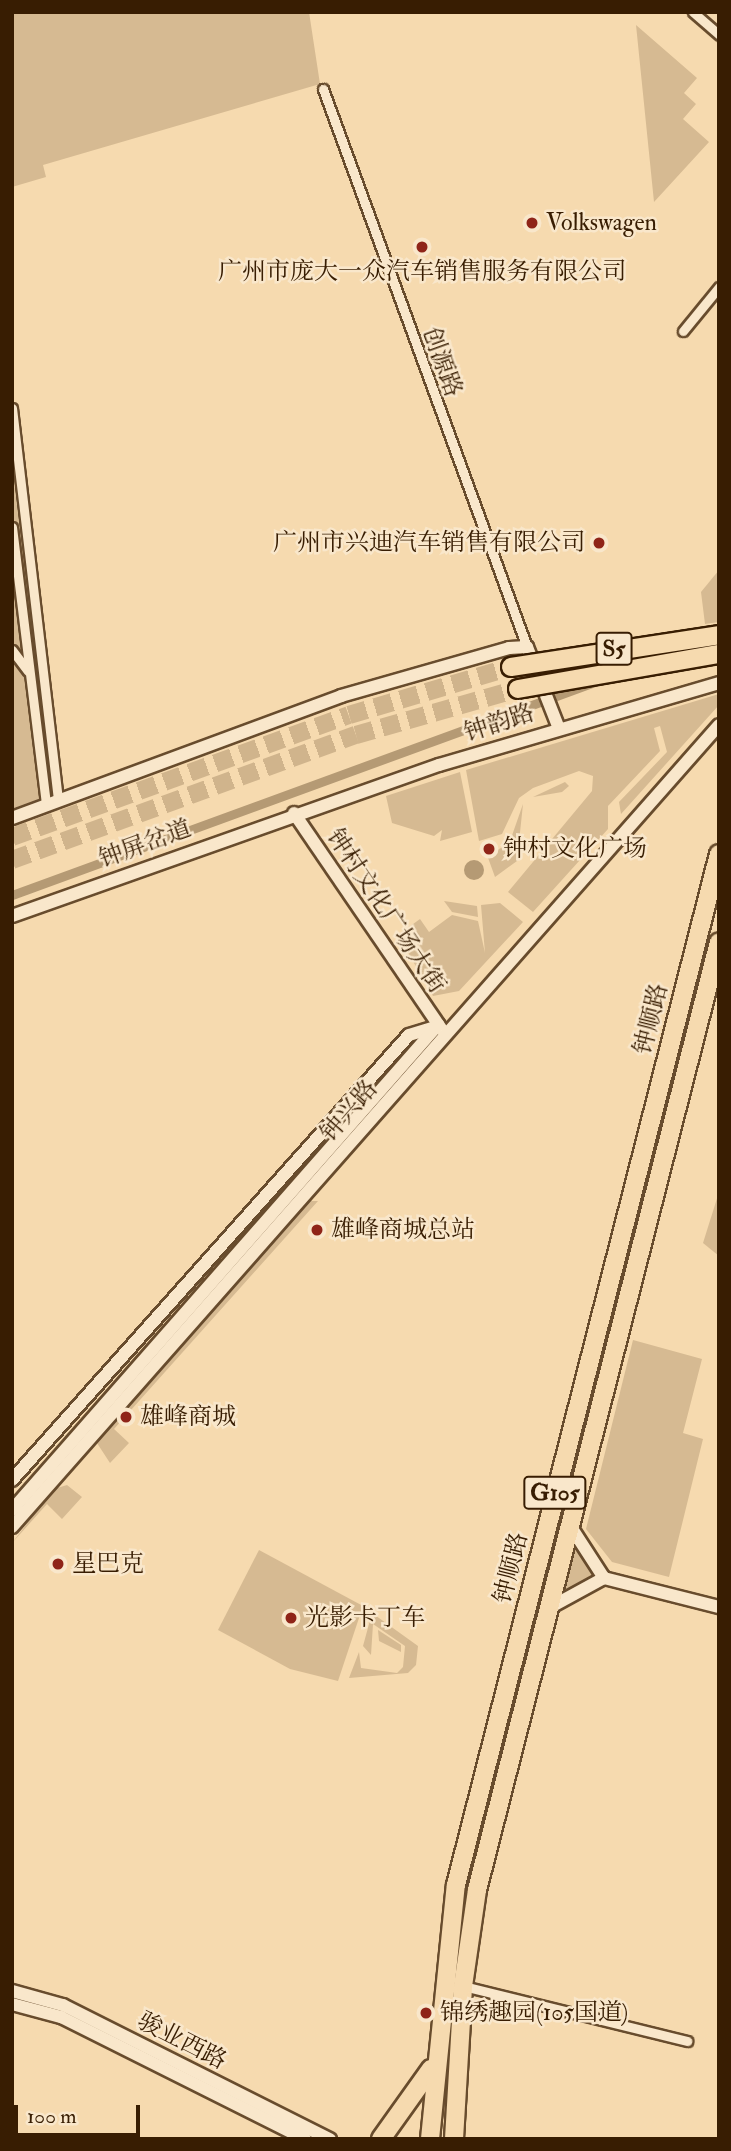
<!DOCTYPE html>
<html>
<head>
<meta charset="utf-8">
<style>
	body { margin:0 }
	#map { position:relative; width:731px; height:2151px; overflow:hidden; background:#f6daaf; font-family:"IM FELL Double Pica","Noto Serif SC",serif }
	div>[style] { position:absolute }
	.green>* { inset:0; background:#d6ba92 }
	.water>* { inset:0; background:#b59a74 }
	.round { border-radius:50% }
	.canal>* { height:9px; margin:-4.5px; padding:0 4.5px; transform-origin:4.5px; border-radius:4.5px; background:#b59a74 }
	.highway-tunnel>* { height:18px; margin-top:-9px; transform-origin:0; background:repeating-linear-gradient(90deg,#d0b48c 0 18px,transparent 0 27px) }
	.roads { filter:drop-shadow(2px 0 #684c2d) drop-shadow(-2px 0 #684c2d) drop-shadow(0 2px #684c2d) drop-shadow(0 -2px #684c2d) }
	.street>* { height:9px; margin:-4.5px; padding:0 4.5px; transform-origin:4.5px; border-radius:4.5px; background:#f9e7cb }
	.secondary>* { height:12px; margin:-6px; padding:0 6px; transform-origin:6px; border-radius:6px; background:#f9e7cb }
	.highway>* { height:18px; margin:-9px; padding:0 9px; transform-origin:9px; border-radius:9px; background:#f6daaf }
	.bridges { filter:drop-shadow(2px 0 #381d02) drop-shadow(-2px 0 #381d02) drop-shadow(0 2px #381d02) drop-shadow(0 -2px #381d02) }
	.highway-bridge>* { height:18px; margin:-9px; padding:0 9px; transform-origin:9px; border-radius:9px; background:#f6daaf }
	.dots>* { width:19px; height:19px; translate:-50% -50%; box-sizing:border-box; border:4px solid #f9e7cb; border-radius:50% }
	span { translate:-50% -50%; white-space:nowrap; text-align:center; line-height:1.15; -webkit-text-stroke:5px #f9e7cb; paint-order:stroke }
	.shield-label span { padding:2px 5px; background:#f9e7cb; border:2px solid; border-radius:5px; -webkit-text-stroke-width:0 }
	.shield-label { font-size:23px; color:#381d02; font-weight:700 }
	.poi-label { font-size:24px; color:#381d02 }
	.left { translate:0 -50%; text-align:left }
	.right { translate:-100% -50%; text-align:right }
	.street-label { font-size:24px; color:#381d02 }
	.frame { position:absolute; inset:0; border:14px solid #381d02; pointer-events:none }
	.scale { position:absolute; left:14px; top:2105px; width:126px; height:32px; box-sizing:border-box; border:4px solid #381d02; border-top:0; padding-left:9px; font-size:21px; line-height:24px; white-space:nowrap; color:#381d02; -webkit-text-stroke:5px #f9e7cb; paint-order:stroke }
</style>
</head>
<body>
<div id="map">
	<div class="green">
		<div style="clip-path:polygon(12px 12px,309px 12px,320px 84px,43px 165px,46px 177px,12px 187px)"></div>
		<div style="clip-path:polygon(636px 25px,697px 78px,684px 93px,696px 104px,683px 119px,709px 142px,654px 202px)"></div>
		<div style="clip-path:polygon(12px 463px,51px 795px,12px 809px)"></div>
		<div style="clip-path:polygon(719px 570px,719px 622px,705px 624px,701px 592px)"></div>
		<div style="clip-path:polygon(719px 694px,719px 705px,621px 814px,619px 802px,667px 752px,660px 726px,654px 728px,660px 751px,608px 806px,608px 829px,533px 912px,508px 892px,592px 791px,593px 776px,579px 771px,533px 788px,519px 798px,502px 834px,479px 841px,466px 770px)"></div>
		<div style="clip-path:polygon(460px 772px,472px 832px,440px 841px,442px 830px,434px 836px,392px 823px,386px 796px)"></div>
		<div style="clip-path:polygon(565px 782px,569px 786px,562px 792px,533px 797px)"></div>
		<div style="clip-path:polygon(523px 804px,517px 861px,495px 877px,487px 855px,509px 844px)"></div>
		<div style="clip-path:polygon(444px 901px,477px 906px,478px 917px,452px 912px)"></div>
		<div style="clip-path:polygon(500px 903px,523px 922px,459px 991px,433px 996px,398px 935px,420px 919px,429px 932px,452px 915px,478px 921px,485px 953px,481px 905px)"></div>
		<div style="clip-path:polygon(719px 1192px,719px 1256px,703px 1243px)"></div>
		<div style="clip-path:polygon(306px 1201px,318px 1201px,114px 1429px,129px 1443px,110px 1463px,95px 1440px)"></div>
		<div style="clip-path:polygon(633px 1340px,702px 1359px,683px 1433px,703px 1439px,669px 1577px,612px 1562px,586px 1529px)"></div>
		<div style="clip-path:polygon(67px 1485px,82px 1497px,62px 1519px,47px 1504px,12px 1543px,54px 1489px)"></div>
		<div style="clip-path:polygon(576px 1543px,596px 1576px,564px 1595px)"></div>
		<div style="clip-path:polygon(259px 1550px,363px 1606px,338px 1681px,290px 1669px,218px 1630px)"></div>
		<div style="clip-path:polygon(372px 1613px,418px 1646px,416px 1665px,408px 1673px,349px 1678px,359px 1652px,361px 1668px,397px 1673px,403px 1667px,405px 1646px,373px 1624px,371px 1655px,363px 1646px)"></div>
		<div style="clip-path:polygon(378px 1630px,401px 1645px,401px 1652px,379px 1641px)"></div>
	</div>
	<div class="water">
		<div class="round" style="left:464px;top:860px;width:20px;height:20px"></div>
	</div>
	<div class="canal">
		<div style="left:668px;top:656px;width:32px;rotate:-20deg"></div>
		<div style="left:12px;top:895px;width:618px;rotate:-20.08deg"></div>
	</div>
	<div class="highway-tunnel">
		<div style="left:12px;top:837px;width:358px;rotate:-19.9deg"></div>
		<div style="left:349px;top:715px;width:169px;rotate:-16.5deg"></div>
		<div style="left:12px;top:860px;width:366px;rotate:-20deg"></div>
		<div style="left:356px;top:735px;width:168px;rotate:-15.9deg"></div>
	</div>
	<div class="roads">
		<div class="street">
			<div style="left:693px;top:12px;width:35px;rotate:41deg"></div>
			<div style="left:323px;top:89px;width:594px;rotate:69.92deg"></div>
			<div style="left:683px;top:331px;width:57px;rotate:-50.7deg"></div>
			<div style="left:12px;top:408px;width:395px;rotate:83.3deg"></div>
			<div style="left:12px;top:527px;width:280px;rotate:83deg"></div>
			<div style="left:12px;top:650px;width:26px;rotate:53deg"></div>
			<div style="left:463px;top:1986px;width:231px;rotate:13.8deg"></div>
		</div>
		<div class="secondary">
			<div style="left:294px;top:813px;width:263px;rotate:55.7deg"></div>
			<div style="left:12px;top:818px;width:351px;rotate:-20.3deg"></div>
			<div style="left:341px;top:696px;width:175px;rotate:-15.9deg"></div>
			<div style="left:509px;top:648px;width:18px;rotate:-3deg"></div>
			<div style="left:527px;top:647px;width:85px;rotate:68.6deg"></div>
			<div style="left:12px;top:916px;width:453px;rotate:-19.5deg"></div>
			<div style="left:439px;top:765px;width:292px;rotate:-16.3deg"></div>
			<div style="left:12px;top:1480px;width:596px;rotate:-48.26deg"></div>
			<div style="left:409px;top:1035px;width:30px;rotate:-17deg"></div>
			<div style="left:12px;top:1510px;width:646px;rotate:-48.71deg"></div>
			<div style="left:12px;top:1527px;width:1069px;rotate:-48.6deg"></div>
			<div style="left:571px;top:1527px;width:61px;rotate:57.1deg"></div>
			<div style="left:604px;top:1578px;width:119px;rotate:14.2deg"></div>
			<div style="left:549px;top:1608px;width:63px;rotate:-28.6deg"></div>
			<div style="left:12px;top:1991px;width:53px;rotate:15.4deg"></div>
			<div style="left:63px;top:2005px;width:299px;rotate:26.7deg"></div>
			<div style="left:12px;top:2004px;width:51px;rotate:14.9deg"></div>
			<div style="left:61px;top:2017px;width:273px;rotate:26.6deg"></div>
		</div>
		<div class="highway">
			<div style="left:381px;top:2139px;width:86px;rotate:-54.5deg"></div>
			<div style="left:430px;top:2139px;width:255px;rotate:-84.2deg"></div>
			<div style="left:456px;top:1885px;width:1064px;rotate:-75.69deg"></div>
			<div style="left:454px;top:2139px;width:153px;rotate:-86.6deg"></div>
			<div style="left:463px;top:1986px;width:97px;rotate:-81.7deg"></div>
			<div style="left:477px;top:1890px;width:978px;rotate:-75.68deg"></div>
		</div>
	</div>
	<div class="bridges">
		<div class="highway-bridge">
			<div style="left:511px;top:667px;width:210px;rotate:-8.7deg"></div>
			<div style="left:518px;top:689px;width:204px;rotate:-9.9deg"></div>
		</div>
	</div>
	<div class="dots">
		<div style="left:532px;top:223px;background:#8f2418"></div>
		<div style="left:422px;top:247px;background:#8f2418"></div>
		<div style="left:599px;top:543px;background:#8f2418"></div>
		<div style="left:489px;top:849px;background:#8f2418"></div>
		<div style="left:317px;top:1230px;background:#8f2418"></div>
		<div style="left:126px;top:1417px;background:#8f2418"></div>
		<div style="left:58px;top:1564px;background:#8f2418"></div>
		<div style="left:291px;top:1618px;background:#8f2418"></div>
		<div style="left:426px;top:2013px;background:#8f2418"></div>
	</div>
	<div class="shield-label">
		<span style="left:614px;top:649px">S5</span>
		<span style="left:555px;top:1493px">G105</span>
	</div>
	<div class="poi-label">
		<span class="left" style="left:546px;top:223px">Volkswagen</span>
		<span style="left:422px;top:272px">广州市庞大一众汽车销售服务有限公司</span>
		<span class="right" style="left:585px;top:543px">广州市兴迪汽车销售有限公司</span>
		<span class="left" style="left:503px;top:849px">钟村文化广场</span>
		<span class="left" style="left:331px;top:1230px">雄峰商城总站</span>
		<span class="left" style="left:140px;top:1417px">雄峰商城</span>
		<span class="left" style="left:72px;top:1564px">星巴克</span>
		<span class="left" style="left:305px;top:1618px">光影卡丁车</span>
		<span class="left" style="left:440px;top:2013px">锦绣趣园(105国道)</span>
	</div>
	<div class="street-label">
		<span style="left:442px;top:362px;rotate:70deg">创源路</span>
		<span style="left:499px;top:723px;rotate:-18deg">钟韵路</span>
		<span style="left:145px;top:844px;rotate:-20deg">钟屏岔道</span>
		<span style="left:386px;top:911px;rotate:56deg">钟村文化广场大街</span>
		<span style="left:651px;top:1019px;rotate:-76deg">钟顺路</span>
		<span style="left:349px;top:1111px;rotate:-49deg">钟兴路</span>
		<span style="left:511px;top:1568px;rotate:-76deg">钟顺路</span>
		<span style="left:182px;top:2041px;rotate:27deg">骏业西路</span>
	</div>
	<div class="frame"></div>
	<div class="scale">100 m</div>
</div>
</body>
</html>
